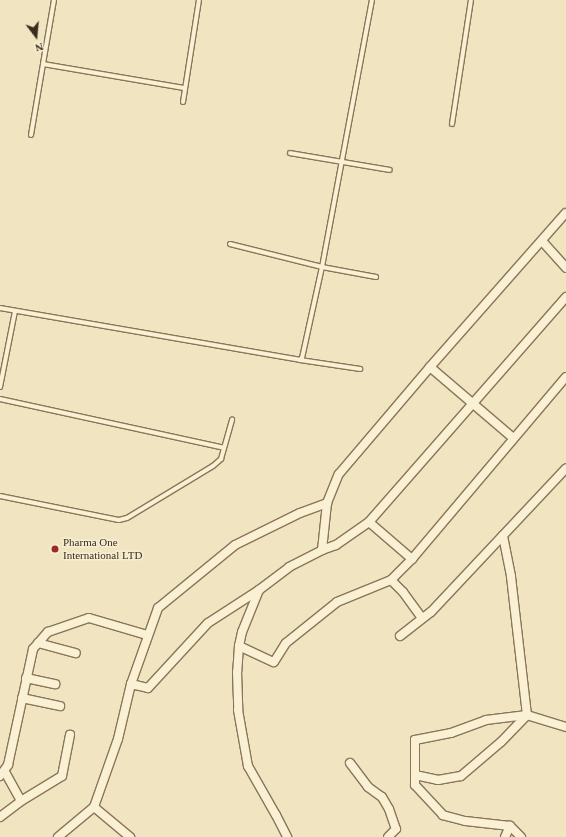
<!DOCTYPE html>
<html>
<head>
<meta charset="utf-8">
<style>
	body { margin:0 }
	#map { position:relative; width:566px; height:837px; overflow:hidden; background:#f0e4c1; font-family:Georgia,serif }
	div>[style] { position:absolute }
	.roads { filter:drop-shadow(1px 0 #8a7558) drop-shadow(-1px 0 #8a7558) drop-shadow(0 1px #8a7558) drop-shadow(0 -1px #8a7558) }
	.lane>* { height:4px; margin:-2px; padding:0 2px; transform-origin:2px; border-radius:2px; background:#faf1d5 }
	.street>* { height:8px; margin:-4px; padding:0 4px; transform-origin:4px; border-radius:4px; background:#faf1d5 }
	.dots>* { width:11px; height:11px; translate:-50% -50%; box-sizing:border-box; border:2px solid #f7eed1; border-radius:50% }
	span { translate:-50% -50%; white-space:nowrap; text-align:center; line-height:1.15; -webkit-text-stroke:3px #f7eed1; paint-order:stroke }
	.poi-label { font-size:11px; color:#392c1d }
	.left { translate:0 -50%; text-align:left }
	.north { position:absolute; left:16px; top:16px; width:40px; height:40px; -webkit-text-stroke:3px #f7eed1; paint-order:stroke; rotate:164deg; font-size:11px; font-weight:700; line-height:16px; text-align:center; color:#392c1d }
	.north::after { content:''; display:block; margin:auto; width:14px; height:18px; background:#392c1d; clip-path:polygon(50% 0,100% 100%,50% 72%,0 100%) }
</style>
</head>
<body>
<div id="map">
	<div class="roads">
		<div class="lane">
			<div style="left:54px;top:0;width:65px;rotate:99.8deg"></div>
			<div style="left:43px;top:64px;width:143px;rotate:9.7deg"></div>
			<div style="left:183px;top:102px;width:103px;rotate:-81.1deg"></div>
			<div style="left:452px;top:124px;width:125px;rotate:-81.3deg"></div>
			<div style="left:31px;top:135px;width:72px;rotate:-80.4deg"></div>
			<div style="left:290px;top:153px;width:101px;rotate:9.6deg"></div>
			<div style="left:230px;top:244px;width:95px;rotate:14deg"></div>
			<div style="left:322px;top:267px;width:55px;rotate:10.5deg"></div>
			<div style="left:0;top:308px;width:304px;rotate:9.8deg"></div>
			<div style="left:300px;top:360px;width:3px;rotate:-45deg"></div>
			<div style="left:302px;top:358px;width:93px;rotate:-77.6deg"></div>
			<div style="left:322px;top:267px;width:272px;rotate:-79.4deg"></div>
			<div style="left:300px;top:360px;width:61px;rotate:8.5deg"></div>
			<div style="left:0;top:387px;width:77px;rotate:-78.8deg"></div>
			<div style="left:0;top:399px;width:229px;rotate:12.3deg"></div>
			<div style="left:0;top:496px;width:121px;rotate:11.4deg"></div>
			<div style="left:119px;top:520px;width:8px;rotate:-14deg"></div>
			<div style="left:127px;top:518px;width:100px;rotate:-31.2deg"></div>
			<div style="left:213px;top:466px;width:11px;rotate:-41deg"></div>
			<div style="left:221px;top:459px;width:41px;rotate:-74.2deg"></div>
		</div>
		<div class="street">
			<div style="left:542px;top:241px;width:36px;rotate:48deg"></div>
			<div style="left:430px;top:367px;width:109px;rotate:40.5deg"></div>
			<div style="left:369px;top:522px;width:57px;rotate:40.7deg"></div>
			<div style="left:322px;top:550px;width:15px;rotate:-20deg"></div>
			<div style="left:336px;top:545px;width:40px;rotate:-34.9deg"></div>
			<div style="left:369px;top:522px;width:299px;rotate:-48.8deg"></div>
			<div style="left:391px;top:580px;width:17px;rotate:45deg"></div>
			<div style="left:403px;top:592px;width:32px;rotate:54deg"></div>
			<div style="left:259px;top:590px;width:45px;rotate:112deg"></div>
			<div style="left:242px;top:632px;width:14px;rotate:102deg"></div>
			<div style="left:239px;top:646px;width:26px;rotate:94deg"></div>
			<div style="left:237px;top:672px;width:38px;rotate:88deg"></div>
			<div style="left:238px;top:710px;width:57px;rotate:79.9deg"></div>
			<div style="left:248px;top:766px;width:56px;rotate:60.3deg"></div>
			<div style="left:276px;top:815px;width:25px;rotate:63deg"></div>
			<div style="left:400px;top:636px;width:39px;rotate:-38deg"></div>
			<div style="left:431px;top:612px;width:197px;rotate:-46.8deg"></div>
			<div style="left:38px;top:643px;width:39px;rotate:15deg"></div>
			<div style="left:239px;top:646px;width:38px;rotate:25deg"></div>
			<div style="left:274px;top:662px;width:22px;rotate:-58deg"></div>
			<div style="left:286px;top:643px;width:65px;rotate:-38.8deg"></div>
			<div style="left:337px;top:602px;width:58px;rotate:-22.2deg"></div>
			<div style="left:391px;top:580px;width:30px;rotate:-45deg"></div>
			<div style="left:412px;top:559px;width:238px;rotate:-49.8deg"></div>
			<div style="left:26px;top:678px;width:30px;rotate:12deg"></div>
			<div style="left:131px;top:684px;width:17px;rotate:13deg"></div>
			<div style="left:148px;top:688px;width:88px;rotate:-47.3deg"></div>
			<div style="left:208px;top:623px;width:61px;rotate:-32.9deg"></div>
			<div style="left:259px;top:590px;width:38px;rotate:-37deg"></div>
			<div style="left:289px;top:567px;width:37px;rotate:-27deg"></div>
			<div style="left:322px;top:550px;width:47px;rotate:-83.9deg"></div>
			<div style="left:327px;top:503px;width:31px;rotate:-68deg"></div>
			<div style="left:339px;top:474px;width:140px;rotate:-49.6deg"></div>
			<div style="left:430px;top:367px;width:205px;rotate:-48.6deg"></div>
			<div style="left:22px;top:698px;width:39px;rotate:12deg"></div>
			<div style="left:350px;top:763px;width:30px;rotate:53deg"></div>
			<div style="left:368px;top:787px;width:17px;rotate:36deg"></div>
			<div style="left:382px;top:797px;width:14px;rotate:60deg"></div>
			<div style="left:389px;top:809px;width:21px;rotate:71deg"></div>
			<div style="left:396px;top:829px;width:11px;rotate:135deg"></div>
			<div style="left:5px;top:772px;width:33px;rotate:61deg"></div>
			<div style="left:415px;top:775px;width:24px;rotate:12deg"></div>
			<div style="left:438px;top:780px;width:23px;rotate:-10deg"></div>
			<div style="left:461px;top:776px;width:52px;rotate:-40.4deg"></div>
			<div style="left:501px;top:742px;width:37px;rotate:-46deg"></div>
			<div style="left:527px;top:715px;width:140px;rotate:-96.6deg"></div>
			<div style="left:511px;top:576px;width:41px;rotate:-101.3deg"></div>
			<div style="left:0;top:776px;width:14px;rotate:-54deg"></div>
			<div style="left:8px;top:765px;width:119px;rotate:-77.8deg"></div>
			<div style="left:33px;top:649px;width:23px;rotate:-49deg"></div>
			<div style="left:48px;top:632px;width:43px;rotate:-18.9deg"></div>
			<div style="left:89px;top:618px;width:60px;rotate:16.3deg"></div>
			<div style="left:94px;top:807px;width:47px;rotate:39.8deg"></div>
			<div style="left:0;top:817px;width:26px;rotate:-37deg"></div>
			<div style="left:21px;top:801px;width:48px;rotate:-31.4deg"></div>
			<div style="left:62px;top:776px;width:42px;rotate:-79deg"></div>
			<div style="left:58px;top:837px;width:47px;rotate:-39.8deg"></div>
			<div style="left:94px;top:807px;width:72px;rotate:-70.6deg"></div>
			<div style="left:118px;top:739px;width:57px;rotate:-76.7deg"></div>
			<div style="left:131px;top:684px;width:81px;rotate:-70.4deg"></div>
			<div style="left:158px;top:608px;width:99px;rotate:-39.3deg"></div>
			<div style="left:235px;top:545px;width:72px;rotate:-26.2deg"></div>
			<div style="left:300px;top:513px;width:29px;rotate:-20deg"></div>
			<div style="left:505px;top:837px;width:12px;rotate:-66deg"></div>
			<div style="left:521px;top:837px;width:16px;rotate:-135deg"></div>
			<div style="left:510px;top:826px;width:45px;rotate:-173.7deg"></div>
			<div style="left:465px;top:821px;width:23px;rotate:-165deg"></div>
			<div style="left:443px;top:815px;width:41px;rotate:-133deg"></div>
			<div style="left:415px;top:785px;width:45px;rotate:-90deg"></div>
			<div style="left:415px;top:740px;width:37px;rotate:-11deg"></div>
			<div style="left:451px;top:733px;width:37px;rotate:-20deg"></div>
			<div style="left:486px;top:720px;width:41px;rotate:-7deg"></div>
			<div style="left:527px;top:715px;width:41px;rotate:17.1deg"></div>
		</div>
	</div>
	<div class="dots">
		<div style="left:55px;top:549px;background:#9c2b25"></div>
	</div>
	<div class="poi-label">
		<span class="left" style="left:63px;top:549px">Pharma One<br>International LTD</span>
	</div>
	<div class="north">N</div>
</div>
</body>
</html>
